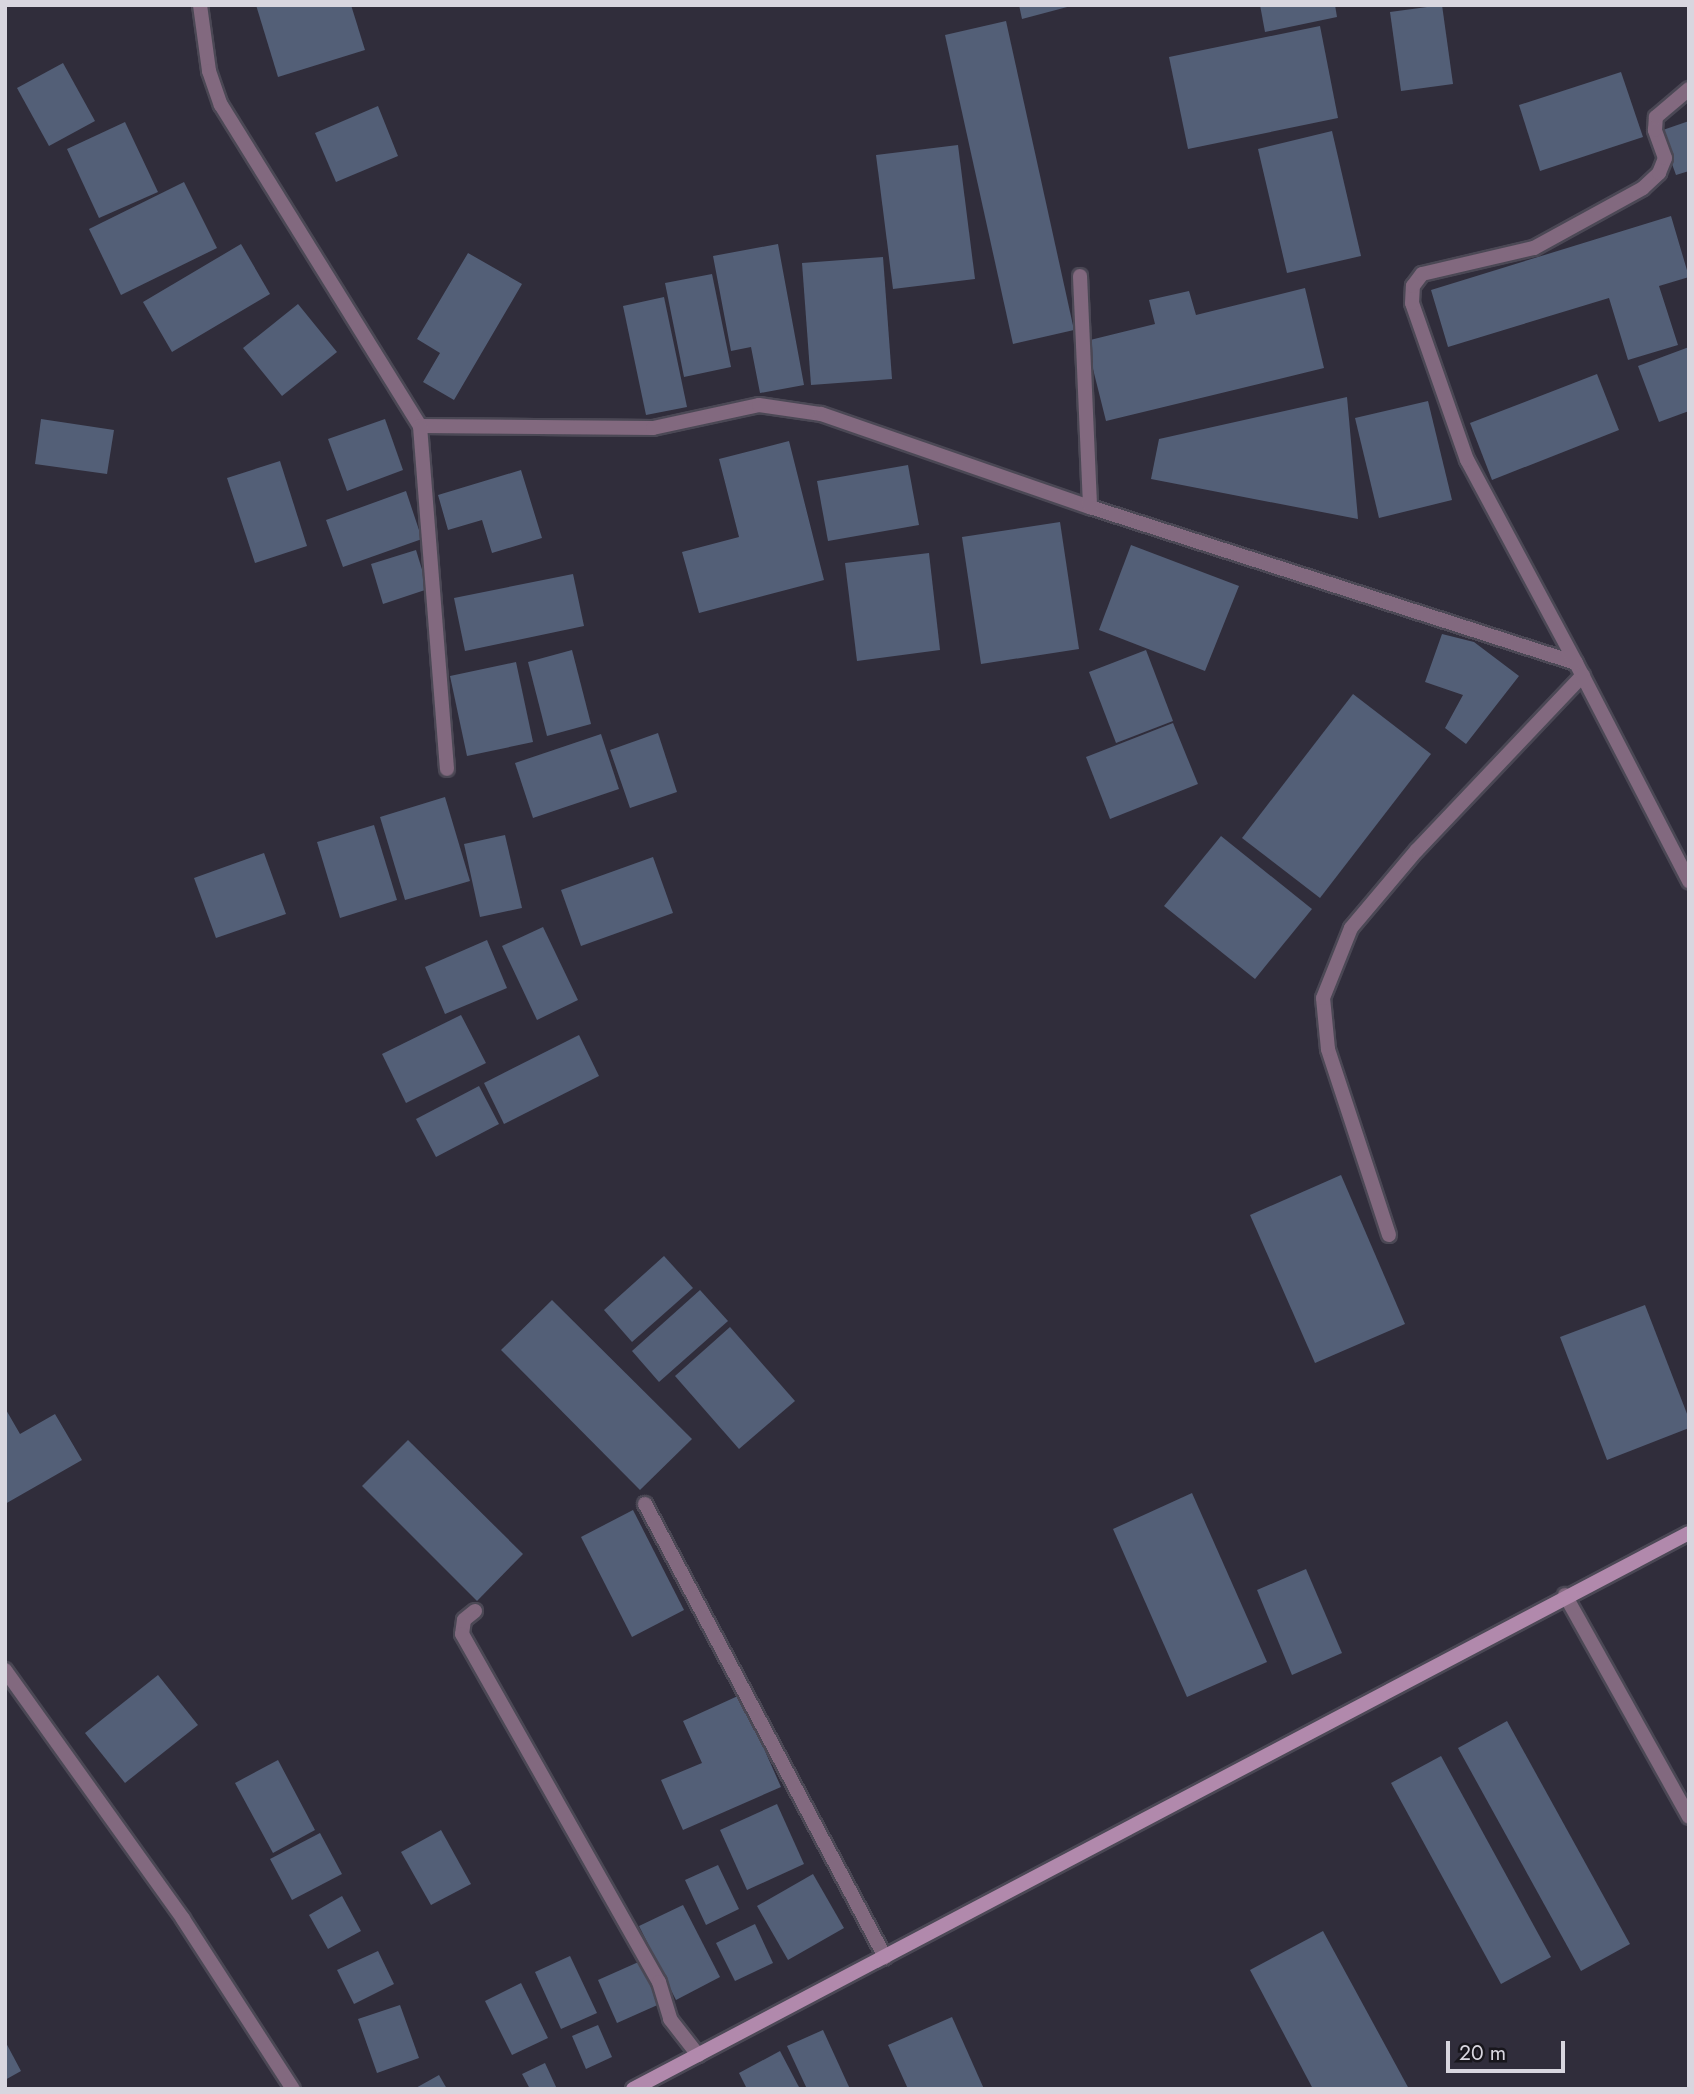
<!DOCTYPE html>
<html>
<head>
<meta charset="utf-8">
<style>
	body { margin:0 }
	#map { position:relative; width:1694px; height:2094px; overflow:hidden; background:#302d3b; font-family:Jost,sans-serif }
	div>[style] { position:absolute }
	.building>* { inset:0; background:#535f77 }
	.roads { filter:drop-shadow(2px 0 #4b4855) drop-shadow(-2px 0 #4b4855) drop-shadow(0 2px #4b4855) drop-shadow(0 -2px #4b4855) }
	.lane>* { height:14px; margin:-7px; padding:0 7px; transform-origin:7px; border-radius:7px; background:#82697f }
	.street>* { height:14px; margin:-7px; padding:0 7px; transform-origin:7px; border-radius:7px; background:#82697f }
	.secondary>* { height:14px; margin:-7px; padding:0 7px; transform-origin:7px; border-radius:7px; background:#b189ac }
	span { translate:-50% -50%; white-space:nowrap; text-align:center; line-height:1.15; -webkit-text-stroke:6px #18161c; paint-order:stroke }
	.frame { position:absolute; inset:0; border:7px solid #d8d6df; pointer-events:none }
	.scale { position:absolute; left:1446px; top:2041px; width:119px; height:32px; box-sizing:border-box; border:4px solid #d8d6df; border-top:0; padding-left:9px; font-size:21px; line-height:24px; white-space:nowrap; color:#d8d6df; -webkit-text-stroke:5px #18161c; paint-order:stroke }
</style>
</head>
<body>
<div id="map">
	<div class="building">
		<div style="clip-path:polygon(256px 5px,351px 5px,365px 50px,278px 77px)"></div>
		<div style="clip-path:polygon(1019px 5px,1071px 5px,1071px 6px,1022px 19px)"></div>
		<div style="clip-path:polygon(1260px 5px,1335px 5px,1337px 17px,1265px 32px)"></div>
		<div style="clip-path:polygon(1442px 5px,1453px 84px,1401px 91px,1390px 12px)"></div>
		<div style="clip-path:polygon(1006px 21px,1074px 330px,1013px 344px,945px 35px)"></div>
		<div style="clip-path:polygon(1320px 26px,1338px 118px,1188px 149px,1169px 57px)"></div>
		<div style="clip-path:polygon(63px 63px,95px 121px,49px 146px,17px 88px)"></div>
		<div style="clip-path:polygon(1621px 72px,1643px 137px,1540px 171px,1519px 105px)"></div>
		<div style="clip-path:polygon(378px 106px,398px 156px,336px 182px,315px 133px)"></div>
		<div style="clip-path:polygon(1689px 121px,1689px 171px,1676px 175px,1660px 131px)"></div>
		<div style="clip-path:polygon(125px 122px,158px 192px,99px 218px,67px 149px)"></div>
		<div style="clip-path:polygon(1332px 131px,1361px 256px,1287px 273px,1258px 149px)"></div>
		<div style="clip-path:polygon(958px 145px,975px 279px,893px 289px,876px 155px)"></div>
		<div style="clip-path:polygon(184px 182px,217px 248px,121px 295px,89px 229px)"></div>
		<div style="clip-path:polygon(1671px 216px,1689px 277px,1659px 286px,1678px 345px,1628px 360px,1609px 298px,1448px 347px,1431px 290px)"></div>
		<div style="clip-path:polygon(241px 244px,270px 294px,172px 352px,143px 302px)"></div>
		<div style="clip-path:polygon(778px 244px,804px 385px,760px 393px,751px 347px,731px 351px,713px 256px)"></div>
		<div style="clip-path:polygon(468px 253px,522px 284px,454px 400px,423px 382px,440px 353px,417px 339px)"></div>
		<div style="clip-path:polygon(883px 257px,892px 379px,811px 385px,802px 263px)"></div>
		<div style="clip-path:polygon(712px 274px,731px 367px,684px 377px,665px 283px)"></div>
		<div style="clip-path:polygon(1305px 288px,1324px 368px,1106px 421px,1086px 341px,1155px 324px,1149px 300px,1189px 291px,1196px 315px)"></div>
		<div style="clip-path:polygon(664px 297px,687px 407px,646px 415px,623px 306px)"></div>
		<div style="clip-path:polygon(298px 304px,337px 352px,282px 396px,243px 348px)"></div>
		<div style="clip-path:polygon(1689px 347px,1689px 411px,1659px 422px,1638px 366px)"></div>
		<div style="clip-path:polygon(1597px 374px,1619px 430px,1492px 480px,1470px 423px)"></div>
		<div style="clip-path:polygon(1347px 397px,1358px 519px,1151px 479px,1159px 439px)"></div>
		<div style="clip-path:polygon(1428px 401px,1452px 500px,1379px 518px,1355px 418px)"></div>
		<div style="clip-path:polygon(41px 419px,114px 430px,107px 474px,35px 464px)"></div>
		<div style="clip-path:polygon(385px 419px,403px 470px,347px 491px,328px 439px)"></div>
		<div style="clip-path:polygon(789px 441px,824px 580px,699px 613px,682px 552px,739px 537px,719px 459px)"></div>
		<div style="clip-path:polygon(280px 461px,307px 546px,255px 563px,227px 478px)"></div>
		<div style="clip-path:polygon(908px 465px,919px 525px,828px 541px,817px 481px)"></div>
		<div style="clip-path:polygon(521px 470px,542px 538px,492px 553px,482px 520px,448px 530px,438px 495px)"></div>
		<div style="clip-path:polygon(406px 491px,422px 539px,343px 567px,326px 520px)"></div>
		<div style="clip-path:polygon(1060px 522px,1079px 649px,981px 664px,962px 537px)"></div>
		<div style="clip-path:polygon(1131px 545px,1239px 586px,1205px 671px,1099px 630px)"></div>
		<div style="clip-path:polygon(416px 550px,428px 589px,383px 604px,371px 564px)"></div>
		<div style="clip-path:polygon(929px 553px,940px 650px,857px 661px,845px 563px)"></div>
		<div style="clip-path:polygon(573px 574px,584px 626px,465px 651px,454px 598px)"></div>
		<div style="clip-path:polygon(1442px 634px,1474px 642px,1519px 676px,1466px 744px,1445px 728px,1463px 695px,1425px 682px)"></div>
		<div style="clip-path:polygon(572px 650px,591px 724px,547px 736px,528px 662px)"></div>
		<div style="clip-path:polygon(1146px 650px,1173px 721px,1116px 743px,1089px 672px)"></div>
		<div style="clip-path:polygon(516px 662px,533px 742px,467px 756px,450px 676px)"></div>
		<div style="clip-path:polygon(1353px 694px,1431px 754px,1320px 898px,1242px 838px)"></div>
		<div style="clip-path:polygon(1173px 723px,1198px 784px,1110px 819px,1086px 757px)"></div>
		<div style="clip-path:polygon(658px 733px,677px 792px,630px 808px,610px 750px)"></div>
		<div style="clip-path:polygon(601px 734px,619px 789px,533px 818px,515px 763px)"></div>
		<div style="clip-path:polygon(445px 797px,470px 881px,405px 900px,380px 817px)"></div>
		<div style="clip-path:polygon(374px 825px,397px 900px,340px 918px,317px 842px)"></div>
		<div style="clip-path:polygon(505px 835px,522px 908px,480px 917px,464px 844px)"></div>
		<div style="clip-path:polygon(1221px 836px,1312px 909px,1255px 979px,1164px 906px)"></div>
		<div style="clip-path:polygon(264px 853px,286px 914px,216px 938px,194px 878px)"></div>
		<div style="clip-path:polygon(653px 857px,673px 913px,581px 946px,561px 890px)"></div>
		<div style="clip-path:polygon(543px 927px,578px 1000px,537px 1020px,502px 946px)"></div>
		<div style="clip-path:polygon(487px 940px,507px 988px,445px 1014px,425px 967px)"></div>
		<div style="clip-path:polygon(461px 1015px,486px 1063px,406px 1103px,382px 1054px)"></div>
		<div style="clip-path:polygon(579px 1035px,599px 1076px,504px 1124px,484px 1083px)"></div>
		<div style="clip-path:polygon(479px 1086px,499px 1124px,436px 1157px,416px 1119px)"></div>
		<div style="clip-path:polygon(1341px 1175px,1405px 1324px,1315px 1363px,1250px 1215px)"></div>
		<div style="clip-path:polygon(664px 1256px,693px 1288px,632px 1342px,604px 1310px)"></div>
		<div style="clip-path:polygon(700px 1290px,728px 1321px,659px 1382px,632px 1351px)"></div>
		<div style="clip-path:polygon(552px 1300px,692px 1439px,640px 1490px,501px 1350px)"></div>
		<div style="clip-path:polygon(1645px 1305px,1689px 1419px,1689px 1428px,1607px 1460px,1560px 1337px)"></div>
		<div style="clip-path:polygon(730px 1327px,795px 1401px,739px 1449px,675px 1376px)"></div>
		<div style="clip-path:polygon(5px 1408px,20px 1434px,55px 1414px,82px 1460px,5px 1504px)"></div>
		<div style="clip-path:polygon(408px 1440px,523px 1554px,477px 1601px,362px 1486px)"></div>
		<div style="clip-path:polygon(1192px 1493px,1267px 1662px,1187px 1697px,1113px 1529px)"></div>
		<div style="clip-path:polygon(633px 1510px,684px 1610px,632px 1637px,581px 1537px)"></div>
		<div style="clip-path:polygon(1306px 1569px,1342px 1653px,1292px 1675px,1257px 1590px)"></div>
		<div style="clip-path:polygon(158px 1675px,198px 1725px,125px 1783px,85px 1733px)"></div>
		<div style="clip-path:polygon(740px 1695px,781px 1787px,683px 1830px,661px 1780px,702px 1763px,683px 1721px)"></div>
		<div style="clip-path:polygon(1507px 1721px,1630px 1944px,1581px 1971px,1458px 1748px)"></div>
		<div style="clip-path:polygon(1441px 1756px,1551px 1957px,1501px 1984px,1391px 1783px)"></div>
		<div style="clip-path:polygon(278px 1760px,315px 1830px,273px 1853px,235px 1783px)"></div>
		<div style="clip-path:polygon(777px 1804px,804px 1864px,747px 1890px,720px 1830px)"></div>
		<div style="clip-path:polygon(441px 1830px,471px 1884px,431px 1905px,401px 1852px)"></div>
		<div style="clip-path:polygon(320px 1833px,342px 1874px,292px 1900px,270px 1859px)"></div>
		<div style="clip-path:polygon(718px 1865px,739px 1909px,706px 1925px,685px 1880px)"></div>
		<div style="clip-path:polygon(813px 1874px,844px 1928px,788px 1960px,757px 1906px)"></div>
		<div style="clip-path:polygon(342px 1896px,361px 1931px,328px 1949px,309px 1915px)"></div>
		<div style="clip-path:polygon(683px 1905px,720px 1977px,676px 2000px,639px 1926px)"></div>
		<div style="clip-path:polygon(755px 1924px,773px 1963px,735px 1981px,716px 1943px)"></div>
		<div style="clip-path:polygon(1323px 1931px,1409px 2089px,1313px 2089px,1250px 1970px)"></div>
		<div style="clip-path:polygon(378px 1951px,394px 1984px,354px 2004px,337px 1970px)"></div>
		<div style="clip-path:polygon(570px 1956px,597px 2013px,561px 2029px,535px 1972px)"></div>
		<div style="clip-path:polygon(643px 1960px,662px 2003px,617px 2023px,598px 1980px)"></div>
		<div style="clip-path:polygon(521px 1983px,548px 2038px,512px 2055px,485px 2001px)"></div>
		<div style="clip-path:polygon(400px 2005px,419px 2058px,377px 2073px,358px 2019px)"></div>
		<div style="clip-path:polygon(952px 2017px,984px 2089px,908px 2089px,888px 2045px)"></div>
		<div style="clip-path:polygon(598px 2025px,612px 2057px,586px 2069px,572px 2036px)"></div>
		<div style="clip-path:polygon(823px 2030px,850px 2089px,807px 2089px,787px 2046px)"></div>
		<div style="clip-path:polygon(5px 2041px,21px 2071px,5px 2080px)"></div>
		<div style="clip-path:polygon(780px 2051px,800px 2089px,747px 2089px,739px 2073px)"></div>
		<div style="clip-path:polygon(545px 2063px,557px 2089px,530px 2089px,522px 2074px)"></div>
		<div style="clip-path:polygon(439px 2075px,447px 2089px,414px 2089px)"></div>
	</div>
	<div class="roads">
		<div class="lane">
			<div style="left:1389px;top:1235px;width:196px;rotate:-108.2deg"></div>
			<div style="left:1328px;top:1049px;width:51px;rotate:-95.6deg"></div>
			<div style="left:1323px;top:998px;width:75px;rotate:-68.2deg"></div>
			<div style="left:1351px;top:928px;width:102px;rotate:-49.8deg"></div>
			<div style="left:1417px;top:850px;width:241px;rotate:-46.5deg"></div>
		</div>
		<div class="street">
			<div style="left:200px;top:5px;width:67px;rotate:82.2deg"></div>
			<div style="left:209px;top:71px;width:36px;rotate:71deg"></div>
			<div style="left:221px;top:105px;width:378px;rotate:58.2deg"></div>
			<div style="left:420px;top:426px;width:233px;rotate:0.5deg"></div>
			<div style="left:653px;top:428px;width:108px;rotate:-12.2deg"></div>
			<div style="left:759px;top:405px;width:63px;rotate:8.3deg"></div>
			<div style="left:821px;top:414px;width:285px;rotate:19.1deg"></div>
			<div style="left:1090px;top:507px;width:510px;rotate:17.8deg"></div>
			<div style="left:1576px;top:663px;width:246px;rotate:62.6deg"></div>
			<div style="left:1080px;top:276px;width:231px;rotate:87.5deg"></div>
			<div style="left:420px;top:426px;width:344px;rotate:85.5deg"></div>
			<div style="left:1576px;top:663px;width:230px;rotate:-118.2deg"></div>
			<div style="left:1467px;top:460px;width:166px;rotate:-109.3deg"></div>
			<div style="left:1412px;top:303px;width:17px;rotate:-87deg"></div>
			<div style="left:1413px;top:286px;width:15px;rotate:-53deg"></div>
			<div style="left:1422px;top:274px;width:115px;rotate:-13.1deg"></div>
			<div style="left:1534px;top:248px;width:124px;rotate:-28.8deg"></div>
			<div style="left:1643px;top:188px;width:22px;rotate:-43deg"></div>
			<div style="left:1659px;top:173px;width:16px;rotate:-68deg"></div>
			<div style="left:1665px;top:158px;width:30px;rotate:-110deg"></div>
			<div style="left:1655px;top:130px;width:13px;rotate:-86deg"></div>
			<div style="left:1656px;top:117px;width:43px;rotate:-40.3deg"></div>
			<div style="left:645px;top:1504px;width:513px;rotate:62.09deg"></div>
			<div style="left:1565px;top:1595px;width:254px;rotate:60.8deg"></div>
			<div style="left:475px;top:1611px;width:14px;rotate:141deg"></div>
			<div style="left:464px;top:1620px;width:14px;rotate:98deg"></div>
			<div style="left:462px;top:1634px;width:400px;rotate:60.5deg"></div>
			<div style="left:659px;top:1982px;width:39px;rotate:73deg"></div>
			<div style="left:670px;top:2019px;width:46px;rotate:52.1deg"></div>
			<div style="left:5px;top:1670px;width:306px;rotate:54.4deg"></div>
			<div style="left:183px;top:1919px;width:202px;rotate:57.1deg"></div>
		</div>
		<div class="secondary">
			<div style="left:633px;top:2089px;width:1193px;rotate:-27.77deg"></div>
		</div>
	</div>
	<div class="frame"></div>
	<div class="scale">20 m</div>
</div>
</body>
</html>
